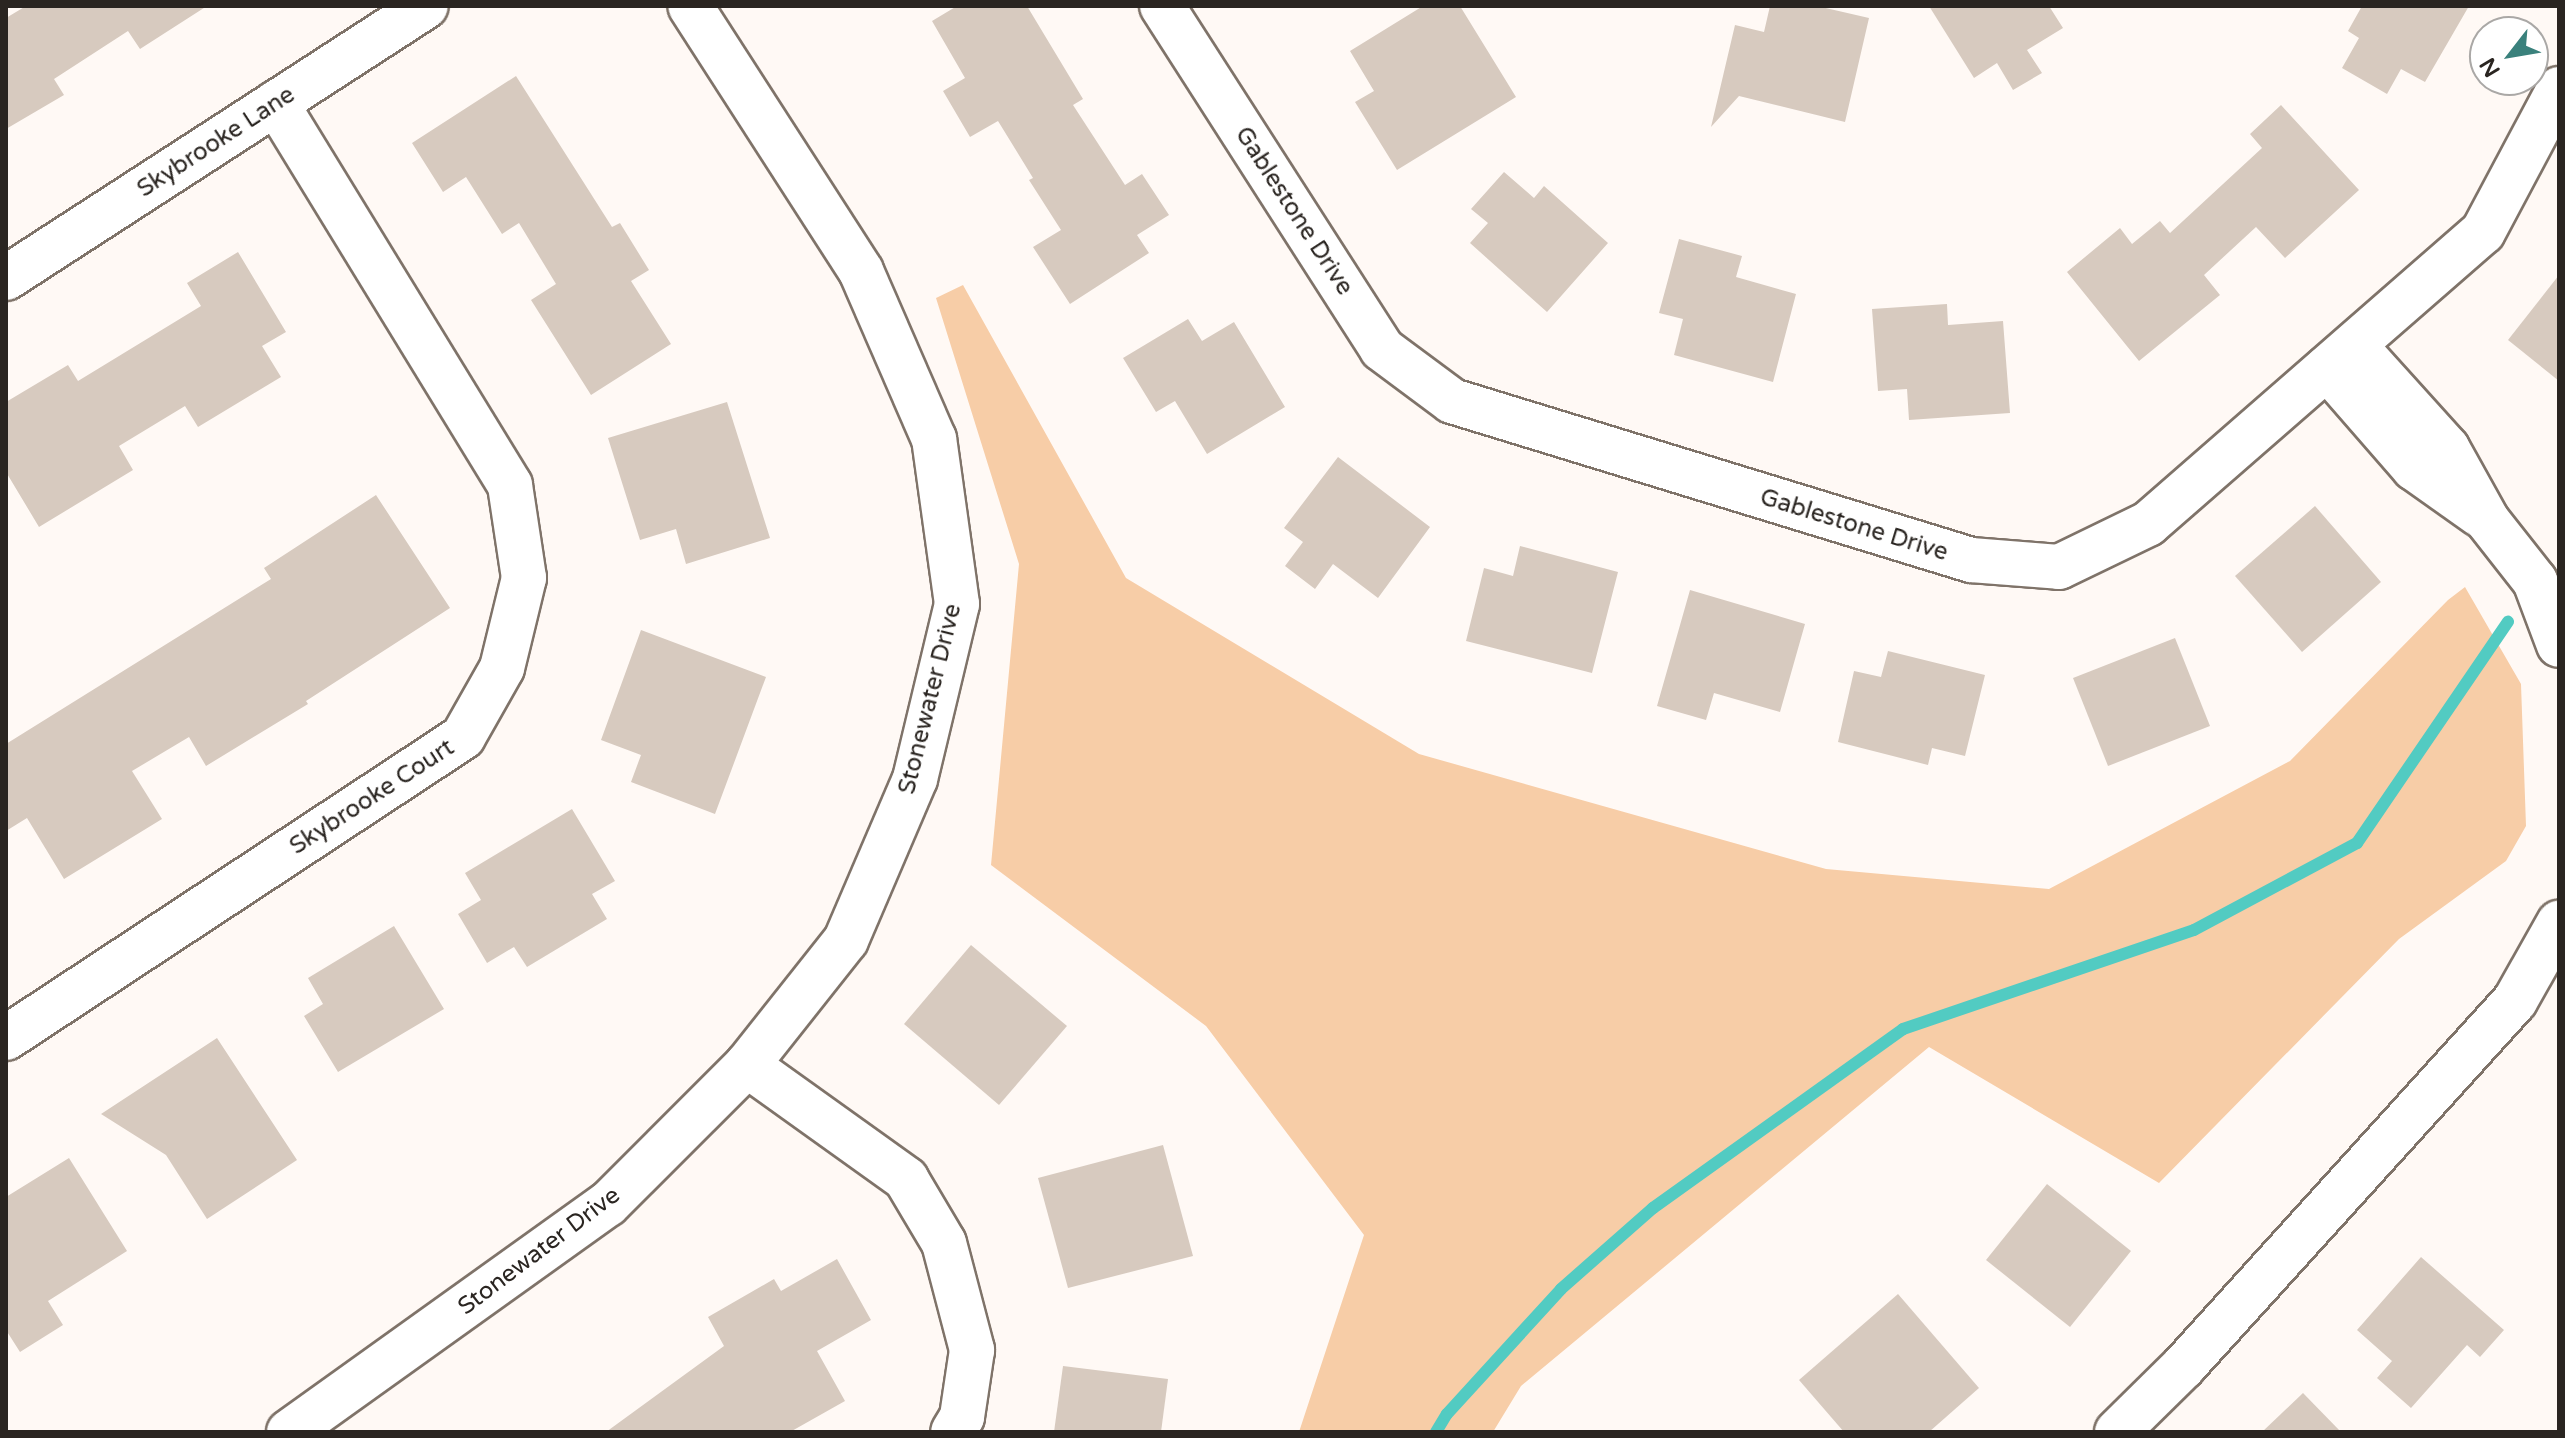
<!DOCTYPE html>
<html>
<head>
<meta charset="utf-8">
<style>
	body { margin:0 }
	#map { position:relative; width:2565px; height:1438px; overflow:hidden; background:#fff9f5; font-family:"Varela Round",sans-serif }
	div>[style] { position:absolute }
	.green>* { inset:0; background:#f7cda7 }
	.stream>* { height:12px; margin:-6px; padding:0 6px; transform-origin:6px; border-radius:6px; background:#52cbc2 }
	.building>* { inset:0; background:#d7cabf }
	.roads { filter:drop-shadow(2px 0 #7f7369) drop-shadow(-2px 0 #7f7369) drop-shadow(0 2px #7f7369) drop-shadow(0 -2px #7f7369) }
	.street>* { height:44px; margin:-22px; padding:0 22px; transform-origin:22px; border-radius:22px; background:#fff }
	span { translate:-50% -50%; white-space:nowrap; text-align:center; line-height:1.15; -webkit-text-stroke:6px #fff; paint-order:stroke }
	.street-label { font-size:24px; color:#2a2521 }
	.frame { position:absolute; inset:0; border:8px solid #2a2521; pointer-events:none }
	.north { position:absolute; left:2469px; top:16px; width:80px; height:80px; box-sizing:border-box; background:#fff; border:2px solid #aaa8a6; border-radius:50%; rotate:239deg; font-size:22px; font-weight:700; line-height:32px; text-align:center; color:#2a2521 }
	.north::after { content:''; display:block; margin:auto; width:28px; height:36px; background:#3a817c; clip-path:polygon(50% 0,100% 100%,50% 72%,0 100%) }
</style>
</head>
<body>
<div id="map">
	<div class="green">
		<div style="clip-path:polygon(963px 285px,1126px 578px,1419px 754px,1826px 869px,2049px 889px,2290px 761px,2448px 600px,2465px 587px,2521px 684px,2526px 826px,2506px 861px,2399px 939px,2159px 1183px,1929px 1047px,1521px 1386px,1493px 1432px,1299px 1432px,1364px 1235px,1206px 1026px,991px 865px,1019px 564px,936px 298px)"></div>
	</div>
	<div class="stream">
		<div style="left:1436px;top:1432px;width:21px;rotate:-59deg"></div>
		<div style="left:1447px;top:1414px;width:169px;rotate:-47.6deg"></div>
		<div style="left:1561px;top:1289px;width:123px;rotate:-41.4deg"></div>
		<div style="left:1653px;top:1208px;width:307px;rotate:-35.6deg"></div>
		<div style="left:1903px;top:1029px;width:307px;rotate:-18.8deg"></div>
		<div style="left:2194px;top:930px;width:185px;rotate:-28.1deg"></div>
		<div style="left:2357px;top:843px;width:268px;rotate:-55.7deg"></div>
	</div>
	<div class="building">
		<div style="clip-path:polygon(26px 6px,207px 6px,140px 49px,128px 31px,54px 79px,64px 95px,6px 129px,6px 18px)"></div>
		<div style="clip-path:polygon(957px 6px,1027px 6px,1083px 99px,1073px 105px,1125px 185px,1142px 174px,1169px 215px,1137px 235px,1149px 253px,1070px 304px,1033px 247px,1061px 230px,1029px 180px,1033px 178px,998px 121px,970px 137px,943px 91px,965px 78px,932px 21px)"></div>
		<div style="clip-path:polygon(1423px 6px,1460px 6px,1516px 97px,1397px 170px,1355px 102px,1374px 91px,1350px 51px)"></div>
		<div style="clip-path:polygon(1770px 6px,1817px 6px,1869px 18px,1845px 122px,1739px 96px,1711px 127px,1735px 25px,1764px 32px)"></div>
		<div style="clip-path:polygon(1929px 6px,2049px 6px,2063px 28px,2027px 50px,2042px 73px,2013px 90px,1997px 63px,1974px 78px)"></div>
		<div style="clip-path:polygon(2362px 6px,2469px 6px,2425px 82px,2401px 69px,2387px 94px,2342px 68px,2359px 38px,2348px 31px)"></div>
		<div style="clip-path:polygon(516px 76px,612px 227px,620px 223px,649px 270px,631px 281px,671px 344px,591px 395px,531px 300px,556px 284px,519px 223px,502px 234px,466px 177px,443px 192px,412px 143px)"></div>
		<div style="clip-path:polygon(2281px 105px,2359px 190px,2285px 258px,2256px 227px,2204px 275px,2220px 295px,2139px 361px,2067px 272px,2120px 228px,2132px 244px,2160px 221px,2170px 233px,2262px 148px,2250px 134px)"></div>
		<div style="clip-path:polygon(1504px 172px,1534px 198px,1544px 186px,1608px 243px,1547px 312px,1470px 243px,1488px 223px,1471px 209px)"></div>
		<div style="clip-path:polygon(1679px 239px,1742px 256px,1736px 277px,1796px 294px,1773px 382px,1674px 355px,1683px 319px,1659px 313px)"></div>
		<div style="clip-path:polygon(238px 252px,286px 332px,262px 346px,281px 377px,198px 427px,185px 406px,119px 446px,133px 470px,39px 527px,6px 472px,6px 402px,68px 365px,78px 381px,201px 306px,187px 283px)"></div>
		<div style="clip-path:polygon(2559px 275px,2559px 381px,2508px 340px)"></div>
		<div style="clip-path:polygon(1947px 304px,1948px 325px,2003px 321px,2010px 413px,1909px 420px,1907px 389px,1878px 391px,1872px 309px)"></div>
		<div style="clip-path:polygon(1188px 319px,1202px 341px,1234px 322px,1285px 407px,1207px 454px,1175px 401px,1156px 412px,1123px 358px)"></div>
		<div style="clip-path:polygon(727px 402px,770px 538px,686px 564px,676px 529px,640px 540px,608px 438px)"></div>
		<div style="clip-path:polygon(1338px 457px,1430px 527px,1378px 598px,1333px 564px,1315px 589px,1285px 566px,1303px 542px,1284px 528px)"></div>
		<div style="clip-path:polygon(376px 495px,450px 608px,306px 701px,308px 704px,206px 766px,189px 737px,132px 771px,162px 819px,64px 879px,27px 818px,6px 831px,6px 744px,271px 579px,264px 568px)"></div>
		<div style="clip-path:polygon(2315px 506px,2381px 582px,2302px 652px,2235px 576px)"></div>
		<div style="clip-path:polygon(1520px 546px,1618px 572px,1592px 673px,1466px 641px,1484px 568px,1513px 576px)"></div>
		<div style="clip-path:polygon(1690px 590px,1805px 624px,1780px 712px,1714px 693px,1706px 720px,1657px 706px)"></div>
		<div style="clip-path:polygon(641px 630px,766px 677px,715px 814px,631px 782px,641px 755px,601px 740px)"></div>
		<div style="clip-path:polygon(2175px 638px,2210px 726px,2108px 766px,2073px 678px)"></div>
		<div style="clip-path:polygon(1888px 651px,1985px 675px,1965px 756px,1932px 748px,1928px 765px,1838px 742px,1854px 671px,1881px 677px)"></div>
		<div style="clip-path:polygon(572px 809px,615px 881px,592px 894px,607px 919px,527px 967px,514px 947px,487px 963px,458px 914px,481px 900px,465px 873px)"></div>
		<div style="clip-path:polygon(394px 926px,444px 1009px,338px 1072px,304px 1016px,323px 1004px,308px 978px)"></div>
		<div style="clip-path:polygon(971px 945px,1067px 1026px,999px 1105px,904px 1024px)"></div>
		<div style="clip-path:polygon(217px 1038px,297px 1160px,207px 1219px,166px 1155px,101px 1114px)"></div>
		<div style="clip-path:polygon(1163px 1145px,1193px 1256px,1068px 1288px,1038px 1178px)"></div>
		<div style="clip-path:polygon(69px 1158px,127px 1251px,48px 1301px,63px 1325px,20px 1352px,6px 1330px,6px 1197px)"></div>
		<div style="clip-path:polygon(2047px 1184px,2131px 1251px,2070px 1327px,1986px 1260px)"></div>
		<div style="clip-path:polygon(2421px 1257px,2504px 1330px,2480px 1357px,2467px 1345px,2411px 1408px,2377px 1378px,2392px 1361px,2357px 1330px)"></div>
		<div style="clip-path:polygon(837px 1259px,871px 1320px,817px 1351px,845px 1401px,790px 1432px,606px 1432px,724px 1346px,708px 1317px,774px 1279px,781px 1291px)"></div>
		<div style="clip-path:polygon(1898px 1294px,1979px 1388px,1929px 1432px,1844px 1432px,1799px 1380px)"></div>
		<div style="clip-path:polygon(1063px 1366px,1168px 1379px,1161px 1432px,1054px 1432px)"></div>
		<div style="clip-path:polygon(2303px 1393px,2341px 1432px,2262px 1432px)"></div>
	</div>
	<div class="roads">
		<div class="street">
			<div style="left:1162px;top:6px;width:407px;rotate:57.3deg"></div>
			<div style="left:1382px;top:349px;width:87px;rotate:36.6deg"></div>
			<div style="left:1452px;top:401px;width:543px;rotate:17.03deg"></div>
			<div style="left:1971px;top:560px;width:88px;rotate:4.5deg"></div>
			<div style="left:2059px;top:567px;width:99px;rotate:-25.8deg"></div>
			<div style="left:2148px;top:524px;width:444px;rotate:-41.1deg"></div>
			<div style="left:2483px;top:232px;width:162px;rotate:-62deg"></div>
			<div style="left:6px;top:278px;width:500px;rotate:-32.93deg"></div>
			<div style="left:2354px;top:345px;width:139px;rotate:47.9deg"></div>
			<div style="left:2447px;top:448px;width:82px;rotate:60.9deg"></div>
			<div style="left:2487px;top:520px;width:78px;rotate:51.8deg"></div>
			<div style="left:2535px;top:581px;width:68px;rotate:69.4deg"></div>
			<div style="left:2327px;top:368px;width:133px;rotate:49deg"></div>
			<div style="left:2414px;top:468px;width:80px;rotate:35.3deg"></div>
			<div style="left:6px;top:1038px;width:547px;rotate:-33.37deg"></div>
			<div style="left:463px;top:737px;width:79px;rotate:-60.5deg"></div>
			<div style="left:502px;top:668px;width:93px;rotate:-76.3deg"></div>
			<div style="left:524px;top:578px;width:94px;rotate:-98.6deg"></div>
			<div style="left:510px;top:485px;width:448px;rotate:-121.5deg"></div>
			<div style="left:747px;top:1065px;width:196px;rotate:35.6deg"></div>
			<div style="left:906px;top:1179px;width:74px;rotate:59.3deg"></div>
			<div style="left:944px;top:1243px;width:111px;rotate:75.3deg"></div>
			<div style="left:972px;top:1350px;width:68px;rotate:98.5deg"></div>
			<div style="left:962px;top:1417px;width:17px;rotate:121deg"></div>
			<div style="left:289px;top:1432px;width:392px;rotate:-35.6deg"></div>
			<div style="left:608px;top:1204px;width:197px;rotate:-45deg"></div>
			<div style="left:747px;top:1065px;width:159px;rotate:-51.6deg"></div>
			<div style="left:846px;top:940px;width:175px;rotate:-66.8deg"></div>
			<div style="left:915px;top:779px;width:180px;rotate:-76.5deg"></div>
			<div style="left:957px;top:604px;width:167px;rotate:-97.9deg"></div>
			<div style="left:934px;top:439px;width:183px;rotate:-113.5deg"></div>
			<div style="left:861px;top:271px;width:315px;rotate:-122.8deg"></div>
			<div style="left:2117px;top:1432px;width:93px;rotate:-44.6deg"></div>
			<div style="left:2183px;top:1367px;width:494px;rotate:-47.8deg"></div>
			<div style="left:2515px;top:1001px;width:90px;rotate:-60.6deg"></div>
		</div>
	</div>
	<div class="street-label">
		<span style="left:216px;top:142px;rotate:-33deg">Skybrooke Lane</span>
		<span style="left:1294px;top:211px;rotate:57deg">Gablestone Drive</span>
		<span style="left:1854px;top:525px;rotate:17deg">Gablestone Drive</span>
		<span style="left:930px;top:699px;rotate:-76deg">Stonewater Drive</span>
		<span style="left:372px;top:797px;rotate:-33deg">Skybrooke Court</span>
		<span style="left:539px;top:1251px;rotate:-37deg">Stonewater Drive</span>
	</div>
	<div class="frame"></div>
	<div class="north">N</div>
</div>
</body>
</html>
